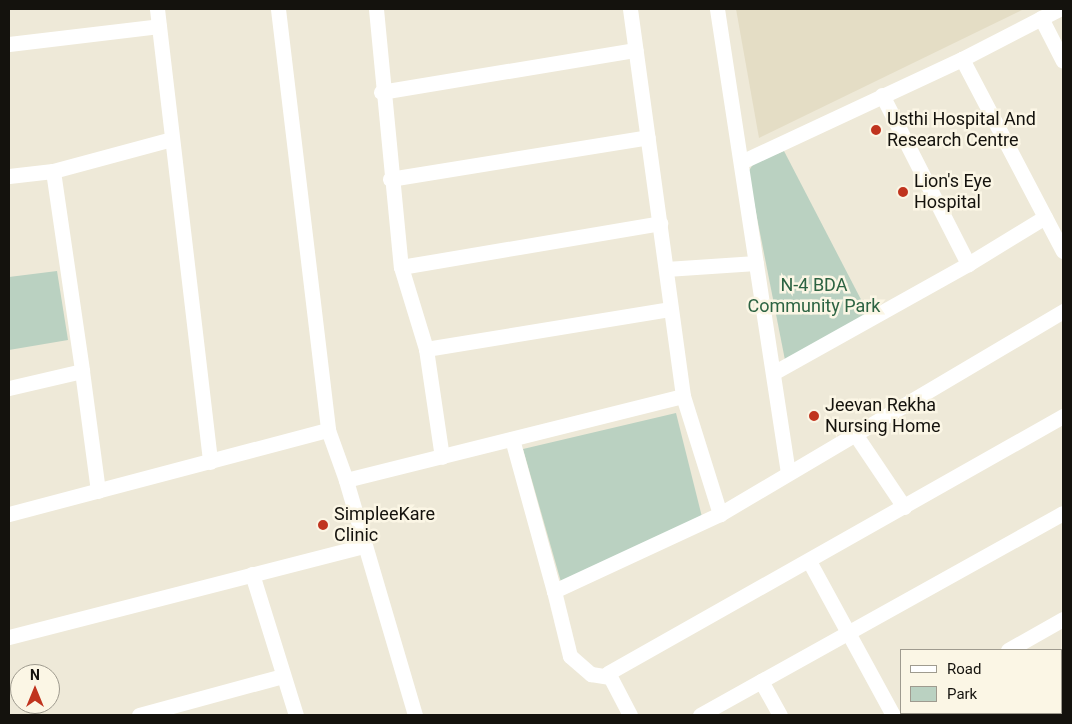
<!DOCTYPE html>
<html>
<head>
<meta charset="utf-8">
<style>
	body { margin:0 }
	#map { position:relative; width:1072px; height:724px; overflow:hidden; background:#eee9d8; font-family:Roboto,sans-serif }
	div>[style] { position:absolute }
	.built>* { inset:0; background:#e4ddc5 }
	.green>* { inset:0; background:#bad1c1 }
	.minor>* { height:15px; margin:-7.5px; padding:0 7.5px; transform-origin:7.5px; border-radius:7.5px; background:#fff }
	.dots>* { width:14px; height:14px; translate:-50% -50%; box-sizing:border-box; border:2px solid #fbf6e5; border-radius:50% }
	span { translate:-50% -50%; white-space:nowrap; text-align:center; line-height:1.15; -webkit-text-stroke:5px #fbf6e5; paint-order:stroke }
	.poi-label { font-size:18px; color:#14120d }
	.left { translate:0 -50%; text-align:left }
	.park-label { font-size:18px; color:#2c6342 }
	.frame { position:absolute; inset:0; border:10px solid #14120d; pointer-events:none }
	.legend { position:absolute; left:900px; top:649px; width:162px; height:65px; box-sizing:border-box; background:#fbf6e5; border:1px solid #9f9b8f; margin:0; padding:6px 9px; list-style:none; font-size:15px; color:#14120d }
	.legend li { display:flex; align-items:center; gap:10px; height:25px }
	.legend b { width:25px; border:1px solid #9f9b8f }
	.north { position:absolute; left:10px; top:664px; width:50px; height:50px; box-sizing:border-box; background:#fbf6e5; border:1px solid #9f9b8f; border-radius:50%; rotate:0deg; font-size:14px; font-weight:700; line-height:20px; text-align:center; color:#14120d }
	.north::after { content:''; display:block; margin:auto; width:18px; height:22px; background:#c0341e; clip-path:polygon(50% 0,100% 100%,50% 72%,0 100%) }
</style>
</head>
<body>
<div id="map">
	<div class="built">
		<div style="clip-path:polygon(736px 9px,1024px 9px,759px 138px)"></div>
	</div>
	<div class="green">
		<div style="clip-path:polygon(784px 151px,868px 313px,785px 360px,748px 172px,754px 163px)"></div>
		<div style="clip-path:polygon(57px 271px,68px 340px,9px 350px,9px 277px)"></div>
		<div style="clip-path:polygon(676px 413px,702px 517px,561px 582px,523px 449px)"></div>
	</div>
	<div class="minor">
		<div style="left:157px;top:9px;width:456px;rotate:83.3deg"></div>
		<div style="left:278px;top:9px;width:424px;rotate:83.2deg"></div>
		<div style="left:328px;top:430px;width:53px;rotate:70.2deg"></div>
		<div style="left:376px;top:9px;width:259px;rotate:84.5deg"></div>
		<div style="left:401px;top:267px;width:86px;rotate:73deg"></div>
		<div style="left:426px;top:349px;width:109px;rotate:81.6deg"></div>
		<div style="left:630px;top:9px;width:391px;rotate:82.2deg"></div>
		<div style="left:717px;top:9px;width:469px;rotate:81.3deg"></div>
		<div style="left:1041px;top:18px;width:48px;rotate:62.9deg"></div>
		<div style="left:9px;top:44px;width:151px;rotate:-6.8deg"></div>
		<div style="left:962px;top:59px;width:217px;rotate:62.3deg"></div>
		<div style="left:381px;top:92px;width:258px;rotate:-9.4deg"></div>
		<div style="left:882px;top:95px;width:190px;rotate:63deg"></div>
		<div style="left:968px;top:264px;width:90px;rotate:-31.4deg"></div>
		<div style="left:741px;top:162px;width:244px;rotate:-25deg"></div>
		<div style="left:962px;top:59px;width:109px;rotate:-27.3deg"></div>
		<div style="left:53px;top:171px;width:202px;rotate:81.7deg"></div>
		<div style="left:9px;top:176px;width:44px;rotate:-6.5deg"></div>
		<div style="left:53px;top:171px;width:123px;rotate:-15.1deg"></div>
		<div style="left:390px;top:179px;width:261px;rotate:-9.2deg"></div>
		<div style="left:401px;top:267px;width:263px;rotate:-9.6deg"></div>
		<div style="left:666px;top:269px;width:90px;rotate:-3.8deg"></div>
		<div style="left:426px;top:349px;width:248px;rotate:-9.3deg"></div>
		<div style="left:773px;top:373px;width:223px;rotate:-29.2deg"></div>
		<div style="left:9px;top:388px;width:75px;rotate:-13.1deg"></div>
		<div style="left:82px;top:371px;width:121px;rotate:82.4deg"></div>
		<div style="left:855px;top:434px;width:88px;rotate:56.1deg"></div>
		<div style="left:512px;top:439px;width:158px;rotate:74.6deg"></div>
		<div style="left:554px;top:591px;width:183px;rotate:-24.9deg"></div>
		<div style="left:9px;top:514px;width:330px;rotate:-14.8deg"></div>
		<div style="left:809px;top:561px;width:175px;rotate:61.4deg"></div>
		<div style="left:252px;top:574px;width:148px;rotate:72.7deg"></div>
		<div style="left:554px;top:591px;width:67px;rotate:76.2deg"></div>
		<div style="left:570px;top:656px;width:28px;rotate:41deg"></div>
		<div style="left:591px;top:674px;width:19px;rotate:9deg"></div>
		<div style="left:9px;top:637px;width:366px;rotate:-14.4deg"></div>
		<div style="left:1008px;top:650px;width:63px;rotate:-29.4deg"></div>
		<div style="left:761px;top:681px;width:39px;rotate:61deg"></div>
		<div style="left:139px;top:715px;width:149px;rotate:-15.2deg"></div>
		<div style="left:415px;top:715px;width:245px;rotate:-106.4deg"></div>
		<div style="left:346px;top:480px;width:347px;rotate:-14deg"></div>
		<div style="left:683px;top:396px;width:124px;rotate:72.6deg"></div>
		<div style="left:720px;top:514px;width:399px;rotate:-30.6deg"></div>
		<div style="left:630px;top:715px;width:47px;rotate:-117.6deg"></div>
		<div style="left:608px;top:673px;width:523px;rotate:-29.46deg"></div>
		<div style="left:700px;top:715px;width:415px;rotate:-29.1deg"></div>
		<div style="left:1062px;top:715px;width:1px;rotate:-45deg"></div>
	</div>
	<div class="dots">
		<div style="left:876px;top:130px;background:#c0341e"></div>
		<div style="left:903px;top:192px;background:#c0341e"></div>
		<div style="left:814px;top:416px;background:#c0341e"></div>
		<div style="left:323px;top:525px;background:#c0341e"></div>
	</div>
	<div class="poi-label">
		<span class="left" style="left:887px;top:130px">Usthi Hospital And<br>Research Centre</span>
		<span class="left" style="left:914px;top:192px">Lion's Eye<br>Hospital</span>
		<span class="left" style="left:825px;top:416px">Jeevan Rekha<br>Nursing Home</span>
		<span class="left" style="left:334px;top:525px">SimpleeKare<br>Clinic</span>
	</div>
	<div class="park-label">
		<span style="left:814px;top:296px">N-4 BDA<br>Community Park</span>
	</div>
	<div class="frame"></div>
	<ul class="legend">
	<li><b style="height:6px;background:#fff"></b>Road</li>
	<li><b style="height:14px;background:#bad1c1"></b>Park</li>
	</ul>
	<div class="north">N</div>
</div>
</body>
</html>
